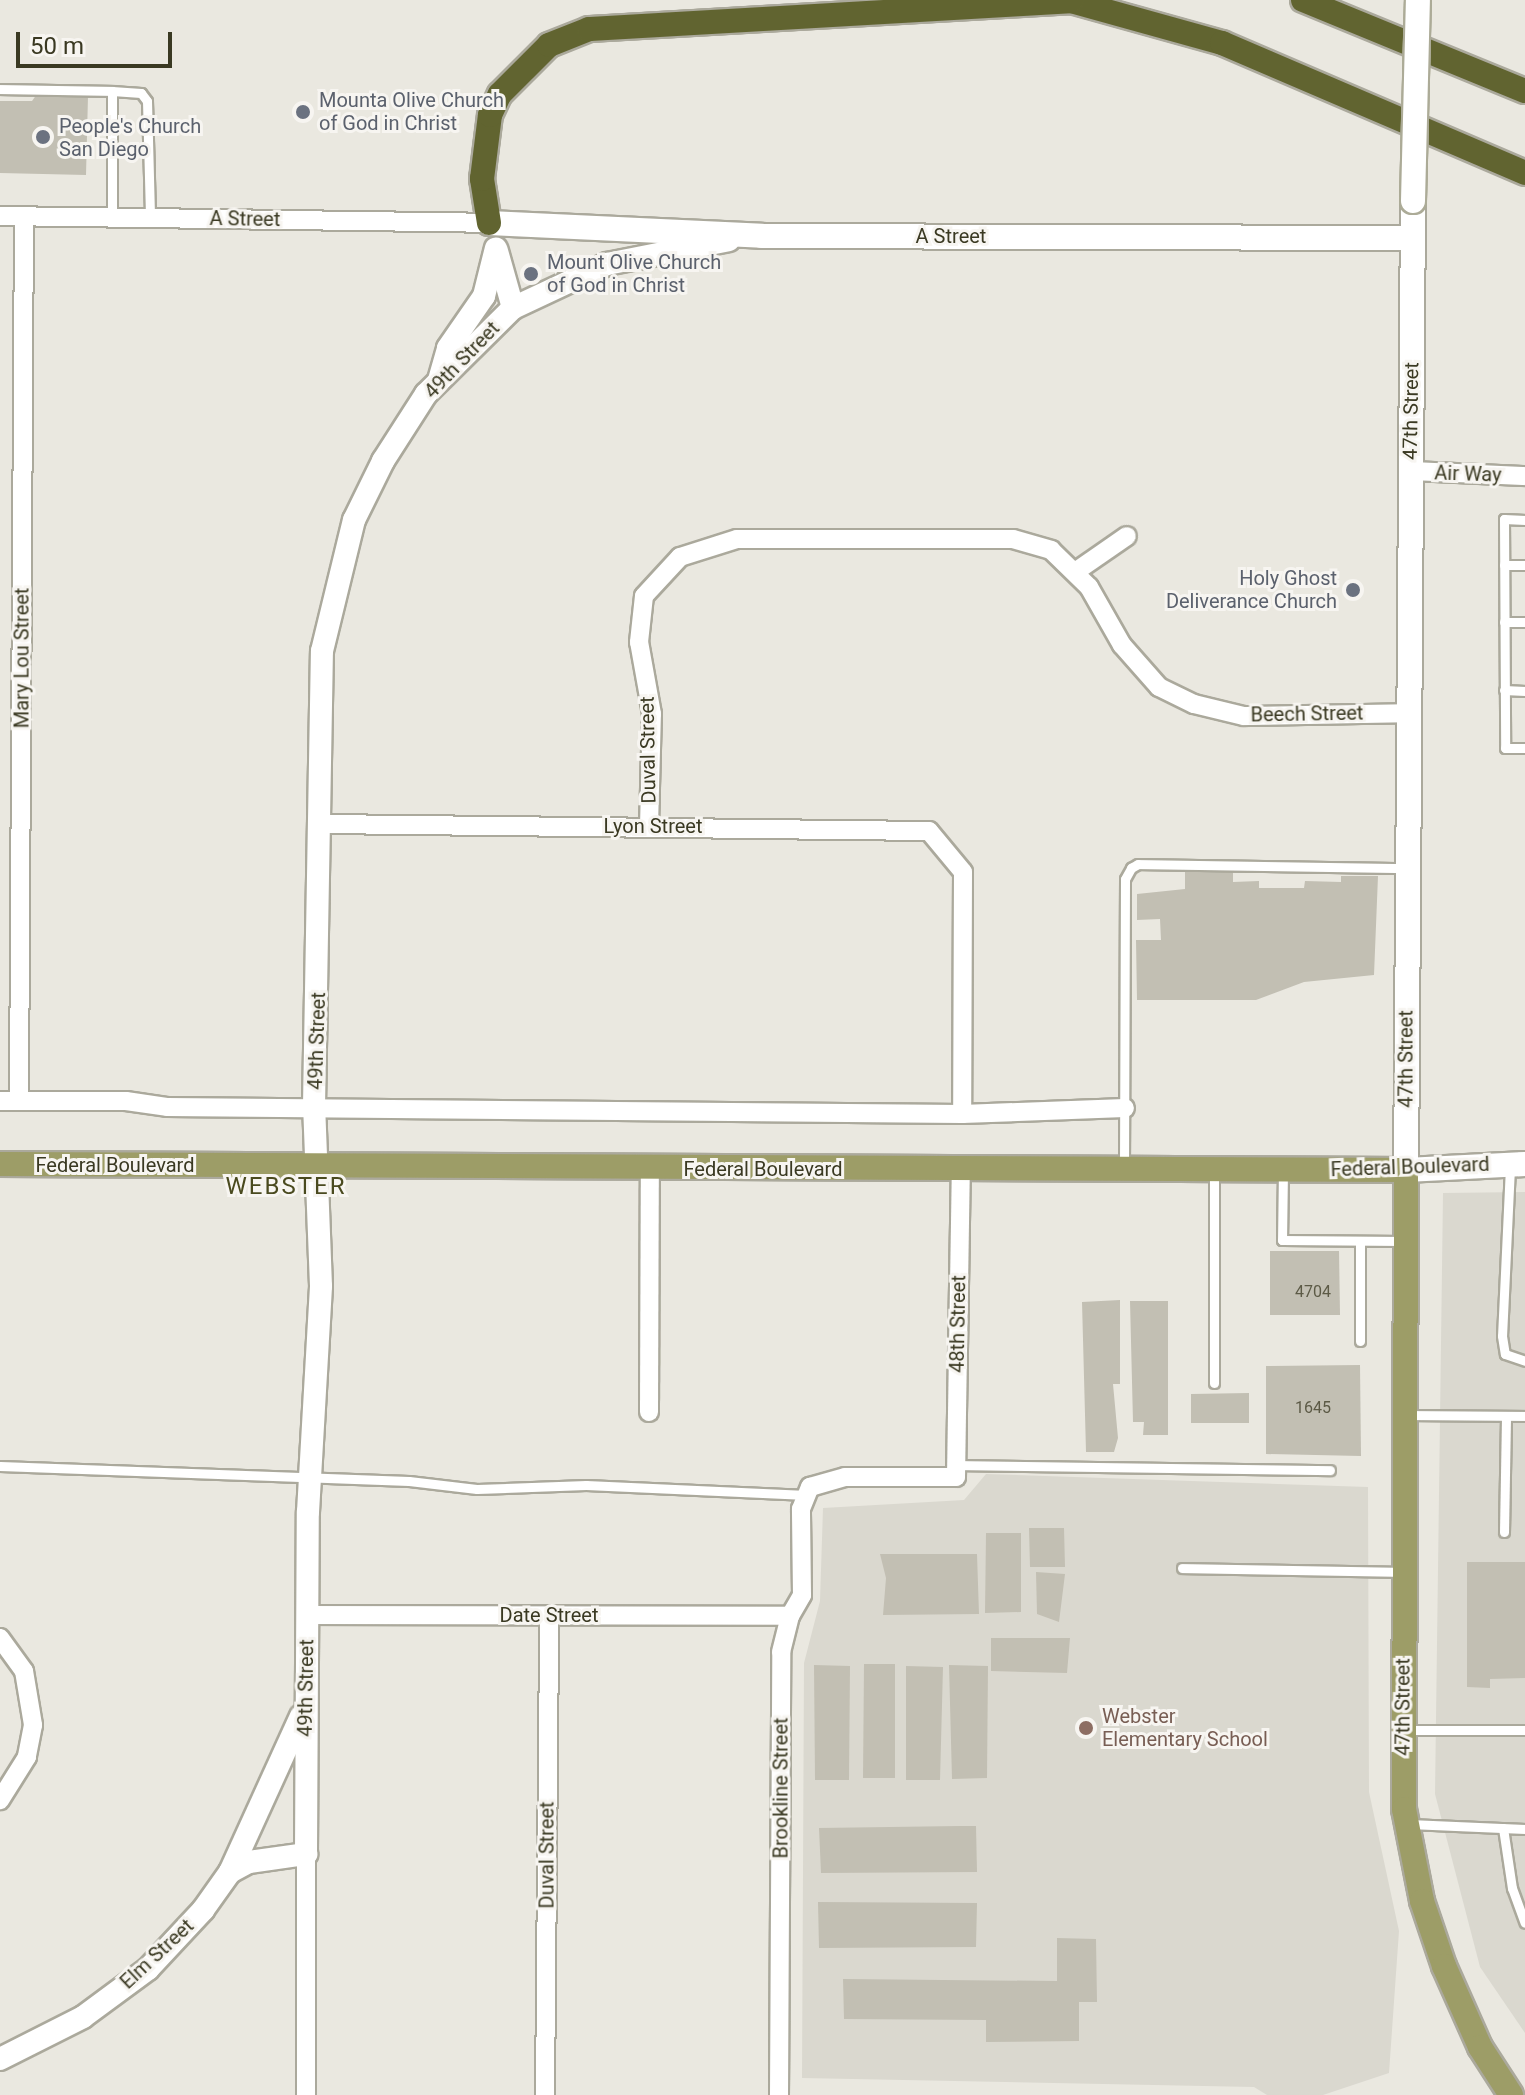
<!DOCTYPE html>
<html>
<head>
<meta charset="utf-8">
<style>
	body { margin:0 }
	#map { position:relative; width:1525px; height:2095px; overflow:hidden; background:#eae8e0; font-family:Roboto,sans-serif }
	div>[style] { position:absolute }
	.built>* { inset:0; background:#dad8cf }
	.building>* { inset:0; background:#c2bfb3 }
	.roads { filter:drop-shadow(2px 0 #aba99c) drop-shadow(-2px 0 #aba99c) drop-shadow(0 2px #aba99c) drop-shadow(0 -2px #aba99c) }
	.service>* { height:9px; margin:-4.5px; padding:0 4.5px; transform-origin:4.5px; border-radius:4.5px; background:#fff }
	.minor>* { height:18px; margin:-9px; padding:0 9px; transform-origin:9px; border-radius:9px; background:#fff }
	.tertiary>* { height:22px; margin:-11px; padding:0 11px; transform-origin:11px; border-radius:11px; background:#fff }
	.secondary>* { height:24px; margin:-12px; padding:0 12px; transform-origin:12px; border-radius:12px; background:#fff }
	.primary>* { height:24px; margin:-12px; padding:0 12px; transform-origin:12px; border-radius:12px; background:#9d9d67 }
	.motorway>* { height:24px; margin:-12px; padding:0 12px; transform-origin:12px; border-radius:12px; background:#616430 }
	.bridges { filter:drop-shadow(2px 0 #acab97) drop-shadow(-2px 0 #acab97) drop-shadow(0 2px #acab97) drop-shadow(0 -2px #acab97) }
	.secondary-bridge>* { height:24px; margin:-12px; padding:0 12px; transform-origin:12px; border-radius:12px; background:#fff }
	.dots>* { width:22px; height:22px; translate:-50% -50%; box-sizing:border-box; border:4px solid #f7f5f1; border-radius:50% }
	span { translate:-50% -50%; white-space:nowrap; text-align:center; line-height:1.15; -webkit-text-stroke:6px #f7f5f1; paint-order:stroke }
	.number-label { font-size:16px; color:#5c5a46 }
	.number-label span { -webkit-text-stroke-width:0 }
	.worship-label { font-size:20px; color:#5b616d }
	.left { translate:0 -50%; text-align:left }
	.right { translate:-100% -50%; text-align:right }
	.street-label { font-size:20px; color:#3a3922 }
	.education-label { font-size:20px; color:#785e54 }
	.quarter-label { font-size:24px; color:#4a4a1f; letter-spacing:2px }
	.scale { position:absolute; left:16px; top:32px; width:156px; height:36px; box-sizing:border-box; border:4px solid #3a3922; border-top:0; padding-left:10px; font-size:24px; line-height:28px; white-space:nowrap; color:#3a3922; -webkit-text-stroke:6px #f7f5f1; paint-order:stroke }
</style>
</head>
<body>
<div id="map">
	<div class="built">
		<div style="clip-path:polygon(1525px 1192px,1525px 2033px,1480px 1967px,1435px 1794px,1443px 1193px)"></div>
		<div style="clip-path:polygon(986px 1474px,1368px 1487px,1369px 1792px,1399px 1931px,1389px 2073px,1323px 2095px,1267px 2095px,1254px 2087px,802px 2078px,804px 1663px,820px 1601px,823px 1508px,964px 1500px)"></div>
	</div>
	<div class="building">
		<div style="clip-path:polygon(37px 94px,88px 96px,86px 175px,0 173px,0 101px,32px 101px)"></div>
		<div style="clip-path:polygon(1185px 872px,1233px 872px,1233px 882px,1259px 881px,1259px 888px,1304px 888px,1305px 881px,1341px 882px,1341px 876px,1378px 876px,1374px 975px,1304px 982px,1256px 1000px,1137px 1000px,1136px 940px,1161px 940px,1160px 919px,1137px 920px,1137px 894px,1185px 889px)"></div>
		<div style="clip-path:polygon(1270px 1251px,1339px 1251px,1340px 1315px,1270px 1315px)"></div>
		<div style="clip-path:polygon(1120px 1300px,1120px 1384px,1113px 1384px,1118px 1438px,1114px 1452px,1086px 1452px,1082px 1302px)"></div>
		<div style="clip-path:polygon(1130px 1301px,1168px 1301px,1168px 1435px,1143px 1435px,1144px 1422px,1133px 1422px)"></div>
		<div style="clip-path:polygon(1360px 1365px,1361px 1456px,1266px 1454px,1266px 1366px)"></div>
		<div style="clip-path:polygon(1249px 1393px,1249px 1423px,1191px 1423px,1191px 1394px)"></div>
		<div style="clip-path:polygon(1029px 1528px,1064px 1528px,1065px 1567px,1030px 1567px)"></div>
		<div style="clip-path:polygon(986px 1533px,1021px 1533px,1021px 1612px,985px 1613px)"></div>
		<div style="clip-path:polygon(880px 1554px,977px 1554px,979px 1614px,883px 1615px,886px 1578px)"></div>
		<div style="clip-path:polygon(1467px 1562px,1525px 1562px,1525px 1678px,1490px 1679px,1490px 1688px,1467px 1687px)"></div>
		<div style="clip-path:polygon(1036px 1572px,1065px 1574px,1059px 1622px,1037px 1614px)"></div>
		<div style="clip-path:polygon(991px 1638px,1070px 1638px,1067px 1673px,991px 1671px)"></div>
		<div style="clip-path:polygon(864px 1664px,895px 1664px,895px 1778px,863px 1778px)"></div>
		<div style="clip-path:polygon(814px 1665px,850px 1666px,849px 1780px,815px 1780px)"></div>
		<div style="clip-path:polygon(949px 1665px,988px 1666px,987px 1778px,952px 1779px)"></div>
		<div style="clip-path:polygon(906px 1666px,943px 1667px,940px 1780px,906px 1780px)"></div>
		<div style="clip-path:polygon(960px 1826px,976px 1826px,977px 1872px,821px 1873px,819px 1828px)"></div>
		<div style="clip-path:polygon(818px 1902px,977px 1903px,976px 1947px,819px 1948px)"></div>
		<div style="clip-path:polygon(1057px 1938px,1096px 1939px,1097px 2002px,1079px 2002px,1079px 2041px,986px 2042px,986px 2020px,844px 2019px,843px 1979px,1057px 1981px)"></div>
	</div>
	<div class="roads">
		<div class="service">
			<div style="left:0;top:89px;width:112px;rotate:1deg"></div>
			<div style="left:112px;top:91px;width:126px;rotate:90deg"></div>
			<div style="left:112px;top:91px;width:29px;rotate:4deg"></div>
			<div style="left:141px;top:93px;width:10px;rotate:53deg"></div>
			<div style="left:147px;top:101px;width:117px;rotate:88.5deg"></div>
			<div style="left:1525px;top:520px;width:21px;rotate:-177deg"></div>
			<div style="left:1504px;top:519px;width:229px;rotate:89.7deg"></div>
			<div style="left:1505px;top:748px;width:20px"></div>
			<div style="left:1504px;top:565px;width:21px"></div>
			<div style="left:1504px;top:622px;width:21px"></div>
			<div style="left:1504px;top:690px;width:21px;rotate:3deg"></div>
			<div style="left:1124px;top:1167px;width:288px;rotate:-89.8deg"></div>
			<div style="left:1125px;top:879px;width:13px;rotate:-61deg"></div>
			<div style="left:1131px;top:868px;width:8px;rotate:-30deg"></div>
			<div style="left:1138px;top:864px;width:268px;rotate:0.9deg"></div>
			<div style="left:1510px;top:1167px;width:169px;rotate:92.7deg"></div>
			<div style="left:1502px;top:1336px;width:18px;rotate:81deg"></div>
			<div style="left:1505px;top:1354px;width:21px;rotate:19deg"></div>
			<div style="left:1214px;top:1170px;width:213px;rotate:90deg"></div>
			<div style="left:1283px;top:1170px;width:70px;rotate:90.8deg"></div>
			<div style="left:1282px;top:1240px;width:121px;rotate:0.5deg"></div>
			<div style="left:1360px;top:1341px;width:100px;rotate:-90deg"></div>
			<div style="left:1408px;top:1415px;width:117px;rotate:0.5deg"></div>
			<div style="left:956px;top:1465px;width:374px;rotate:0.8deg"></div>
			<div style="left:0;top:1466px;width:409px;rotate:2.1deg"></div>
			<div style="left:409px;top:1481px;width:68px;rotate:6.7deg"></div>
			<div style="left:477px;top:1489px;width:109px;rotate:-2.1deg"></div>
			<div style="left:586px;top:1485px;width:221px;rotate:2.6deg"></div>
			<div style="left:1504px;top:1532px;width:116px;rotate:-89deg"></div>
			<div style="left:1182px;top:1568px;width:221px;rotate:1deg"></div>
			<div style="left:1404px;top:1730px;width:121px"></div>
			<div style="left:1409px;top:1824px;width:116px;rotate:2.5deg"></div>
			<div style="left:1503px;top:1828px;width:61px;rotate:81.5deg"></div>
			<div style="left:1512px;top:1888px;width:37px;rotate:70deg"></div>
		</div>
		<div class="minor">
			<div style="left:0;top:216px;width:489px;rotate:0.8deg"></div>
			<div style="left:1410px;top:471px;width:115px;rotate:2.5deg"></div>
			<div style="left:1075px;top:572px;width:63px;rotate:-34.7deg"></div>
			<div style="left:322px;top:824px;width:607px;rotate:0.66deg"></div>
			<div style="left:929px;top:831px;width:53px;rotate:50.3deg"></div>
			<div style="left:963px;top:872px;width:242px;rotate:90.2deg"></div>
			<div style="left:649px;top:826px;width:112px;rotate:-88.5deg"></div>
			<div style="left:652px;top:714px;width:73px;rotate:-100.2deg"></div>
			<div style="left:639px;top:642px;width:46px;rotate:-83.8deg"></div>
			<div style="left:644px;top:596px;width:53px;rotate:-47.3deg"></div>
			<div style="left:680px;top:557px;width:60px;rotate:-17.5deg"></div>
			<div style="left:737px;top:539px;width:276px"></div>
			<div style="left:1013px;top:539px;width:40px;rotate:16deg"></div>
			<div style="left:1051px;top:550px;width:53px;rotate:44.2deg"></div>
			<div style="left:1089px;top:587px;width:67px;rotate:60.4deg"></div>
			<div style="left:1122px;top:645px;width:56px;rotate:48.6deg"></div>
			<div style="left:1159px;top:687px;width:39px;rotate:26deg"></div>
			<div style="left:1194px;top:704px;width:51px;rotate:13.5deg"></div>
			<div style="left:1244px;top:716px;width:166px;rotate:-1deg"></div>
			<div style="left:0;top:1101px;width:126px"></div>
			<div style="left:126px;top:1101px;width:41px;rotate:8.3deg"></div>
			<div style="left:167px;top:1107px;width:795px;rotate:0.5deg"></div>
			<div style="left:962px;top:1114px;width:163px;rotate:-2.1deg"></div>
			<div style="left:19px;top:1101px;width:885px;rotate:-89.68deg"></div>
			<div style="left:649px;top:1412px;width:243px;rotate:-89.8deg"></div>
			<div style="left:308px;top:1615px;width:482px;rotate:0.1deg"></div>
			<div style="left:0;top:1638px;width:41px;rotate:54deg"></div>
			<div style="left:24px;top:1671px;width:55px;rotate:80.5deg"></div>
			<div style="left:33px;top:1725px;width:33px;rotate:101deg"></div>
			<div style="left:27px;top:1757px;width:51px;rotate:122.1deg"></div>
			<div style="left:306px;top:2095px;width:241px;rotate:-90deg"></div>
			<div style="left:545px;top:2095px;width:480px;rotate:-89.5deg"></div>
			<div style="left:779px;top:2095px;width:443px;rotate:-89.7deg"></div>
			<div style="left:781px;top:1652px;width:37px;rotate:-76deg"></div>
			<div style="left:790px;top:1616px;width:24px;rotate:-60deg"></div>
			<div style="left:802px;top:1595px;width:86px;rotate:-90.7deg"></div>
			<div style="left:801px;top:1509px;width:24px;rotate:-68deg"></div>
			<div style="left:810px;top:1487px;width:36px;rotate:-16deg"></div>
			<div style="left:845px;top:1477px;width:111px"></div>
			<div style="left:956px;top:1477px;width:306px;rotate:-89.1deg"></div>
		</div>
		<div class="tertiary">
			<div style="left:497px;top:251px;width:59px;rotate:74.3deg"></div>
			<div style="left:439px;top:380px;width:33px;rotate:-74deg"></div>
			<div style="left:448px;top:348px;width:63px;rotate:-55.3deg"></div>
			<div style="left:484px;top:296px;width:49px;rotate:-76deg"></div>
			<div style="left:230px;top:1872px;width:171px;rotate:-65.5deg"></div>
			<div style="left:0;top:2059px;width:93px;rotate:-26.8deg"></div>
			<div style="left:83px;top:2017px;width:81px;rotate:-36.4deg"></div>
			<div style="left:148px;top:1969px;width:81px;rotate:-47deg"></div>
			<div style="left:203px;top:1910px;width:47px;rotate:-54.6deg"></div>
			<div style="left:230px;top:1872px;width:21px;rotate:-28deg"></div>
			<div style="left:249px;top:1862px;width:58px;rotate:-8deg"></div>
			<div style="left:306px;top:1854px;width:342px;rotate:-89.7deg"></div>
			<div style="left:308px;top:1512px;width:226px;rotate:-86.7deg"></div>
			<div style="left:321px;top:1286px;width:180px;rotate:-92.2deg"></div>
			<div style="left:314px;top:1106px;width:455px;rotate:-89deg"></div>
			<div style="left:322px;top:651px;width:135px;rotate:-76.3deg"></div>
			<div style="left:354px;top:520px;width:66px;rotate:-63.8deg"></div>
			<div style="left:383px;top:461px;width:80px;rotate:-57.3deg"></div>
			<div style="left:426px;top:394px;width:122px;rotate:-44.7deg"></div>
			<div style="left:513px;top:308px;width:104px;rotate:-25.1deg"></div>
			<div style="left:607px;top:264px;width:124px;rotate:-11.1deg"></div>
		</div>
		<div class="secondary">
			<div style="left:1413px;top:201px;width:969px;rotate:90.41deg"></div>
			<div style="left:1406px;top:1170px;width:119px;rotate:-2.9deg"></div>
			<div style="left:489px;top:223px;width:273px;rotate:2.7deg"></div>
			<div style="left:762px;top:236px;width:650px;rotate:0.18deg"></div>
		</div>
		<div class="primary">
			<div style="left:0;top:1164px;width:1406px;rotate:0.24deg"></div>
			<div style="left:1406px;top:1170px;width:639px;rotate:90.18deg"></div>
			<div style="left:1404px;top:1809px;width:94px;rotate:78.9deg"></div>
			<div style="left:1422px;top:1901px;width:69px;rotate:71.3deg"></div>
			<div style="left:1444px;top:1966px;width:89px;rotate:66deg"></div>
			<div style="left:1480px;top:2047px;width:57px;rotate:57.1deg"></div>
		</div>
		<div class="motorway">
			<div style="left:1067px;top:0;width:161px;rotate:15.5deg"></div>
			<div style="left:1222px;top:43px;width:330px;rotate:23.2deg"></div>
			<div style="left:1303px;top:0;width:240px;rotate:22.3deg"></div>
			<div style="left:489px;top:223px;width:45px;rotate:-99deg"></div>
			<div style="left:482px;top:179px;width:64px;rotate:-82.9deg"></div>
			<div style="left:490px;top:115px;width:23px;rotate:-65deg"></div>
			<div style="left:500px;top:94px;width:69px;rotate:-45deg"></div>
			<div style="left:549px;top:45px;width:43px;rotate:-21.8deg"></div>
			<div style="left:589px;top:29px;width:483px;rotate:-3.3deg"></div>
		</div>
	</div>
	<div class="bridges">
		<div class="secondary-bridge">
			<div style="left:1413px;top:201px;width:201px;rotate:-88.6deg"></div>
		</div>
	</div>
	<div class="dots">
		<div style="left:303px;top:112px;background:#6b7280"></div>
		<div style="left:43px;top:137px;background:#6b7280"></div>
		<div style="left:531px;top:274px;background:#6b7280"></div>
		<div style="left:1353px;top:590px;background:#6b7280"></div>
		<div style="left:1086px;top:1728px;background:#8d6e63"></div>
	</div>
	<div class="number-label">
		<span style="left:1313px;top:1292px">4704</span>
		<span style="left:1313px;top:1408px">1645</span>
	</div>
	<div class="worship-label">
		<span class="left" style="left:319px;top:112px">Mounta Olive Church<br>of God in Christ</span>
		<span class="left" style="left:59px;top:138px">People's Church<br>San Diego</span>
		<span class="left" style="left:547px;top:274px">Mount Olive Church<br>of God in Christ</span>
		<span class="right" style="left:1337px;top:590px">Holy Ghost<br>Deliverance Church</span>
	</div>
	<div class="street-label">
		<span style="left:245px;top:219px;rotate:1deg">A Street</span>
		<span style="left:951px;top:236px">A Street</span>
		<span style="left:462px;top:360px;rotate:-46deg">49th Street</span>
		<span style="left:1411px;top:411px;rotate:-89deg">47th Street</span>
		<span style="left:1468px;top:474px;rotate:2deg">Air Way</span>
		<span style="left:22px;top:658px;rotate:-90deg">Mary Lou Street</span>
		<span style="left:1307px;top:714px;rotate:-1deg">Beech Street</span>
		<span style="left:648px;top:750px;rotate:-91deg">Duval Street</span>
		<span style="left:653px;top:826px">Lyon Street</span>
		<span style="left:317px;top:1041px;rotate:-88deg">49th Street</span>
		<span style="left:1406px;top:1059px;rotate:-90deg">47th Street</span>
		<span style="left:115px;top:1165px">Federal Boulevard</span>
		<span style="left:1410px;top:1167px;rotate:-2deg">Federal Boulevard</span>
		<span style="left:763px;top:1169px">Federal Boulevard</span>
		<span style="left:958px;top:1324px;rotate:-89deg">48th Street</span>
		<span style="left:549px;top:1615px">Date Street</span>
		<span style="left:306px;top:1688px;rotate:-89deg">49th Street</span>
		<span style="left:1403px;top:1707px;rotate:-90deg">47th Street</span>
		<span style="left:781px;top:1788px;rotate:-90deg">Brookline Street</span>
		<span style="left:547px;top:1855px;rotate:-90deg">Duval Street</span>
		<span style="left:157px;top:1954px;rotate:-43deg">Elm Street</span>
	</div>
	<div class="education-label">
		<span class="left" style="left:1102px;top:1728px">Webster<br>Elementary School</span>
	</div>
	<div class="quarter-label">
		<span style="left:286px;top:1187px">WEBSTER</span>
	</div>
	<div class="scale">50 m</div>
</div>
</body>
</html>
